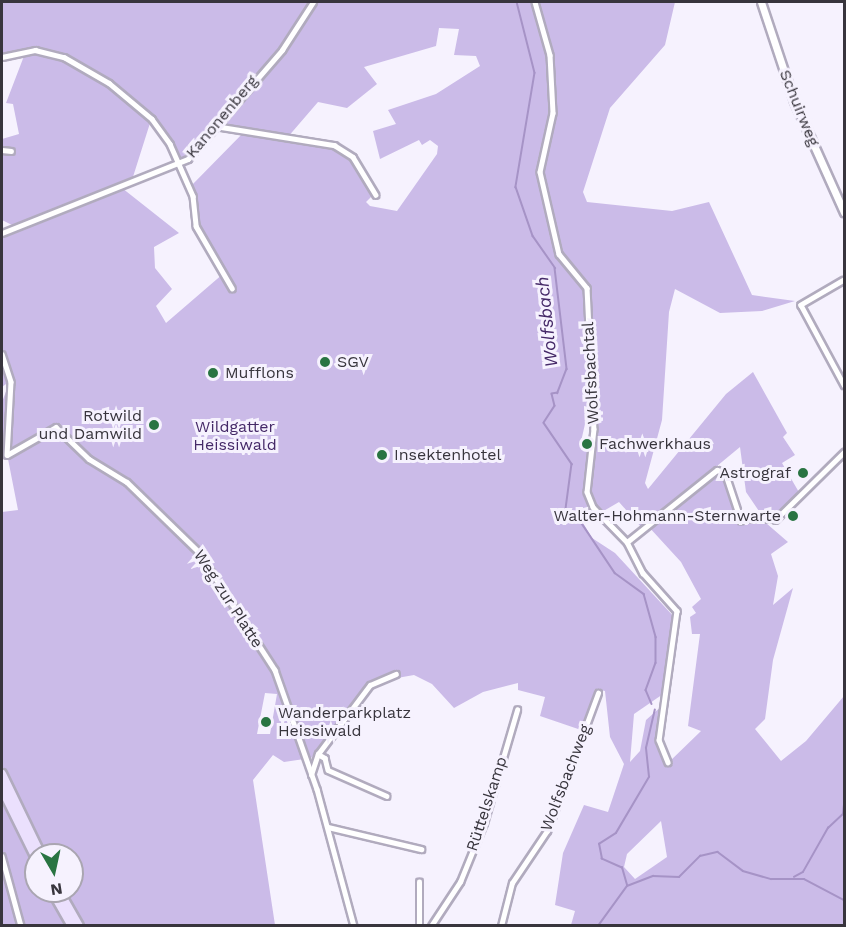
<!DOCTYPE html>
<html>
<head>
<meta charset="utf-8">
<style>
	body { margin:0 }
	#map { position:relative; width:846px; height:927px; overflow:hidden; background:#f6f2fe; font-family:"Work Sans",sans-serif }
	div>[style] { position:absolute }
	.green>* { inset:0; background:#cbbbe8 }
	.stream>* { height:1.5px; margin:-0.75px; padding:0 0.75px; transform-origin:0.75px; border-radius:0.75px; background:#a693c6 }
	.roads { filter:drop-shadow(2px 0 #b1abbe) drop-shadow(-2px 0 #b1abbe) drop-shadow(0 2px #b1abbe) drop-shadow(0 -2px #b1abbe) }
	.street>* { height:4.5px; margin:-2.25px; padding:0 2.25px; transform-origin:2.25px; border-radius:2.25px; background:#fff }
	.secondary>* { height:7px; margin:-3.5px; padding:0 3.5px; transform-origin:3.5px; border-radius:3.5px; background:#fff }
	.primary>* { height:8px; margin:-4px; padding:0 4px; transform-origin:4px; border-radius:4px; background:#ebe0fd }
	.dots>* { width:16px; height:16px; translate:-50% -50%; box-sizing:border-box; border:3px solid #f6f2fe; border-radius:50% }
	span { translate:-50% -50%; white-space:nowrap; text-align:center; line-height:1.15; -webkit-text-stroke:6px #f6f2fe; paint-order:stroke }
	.street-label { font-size:16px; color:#38353d }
	.poi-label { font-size:16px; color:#38353d }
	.left { translate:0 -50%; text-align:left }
	.right { translate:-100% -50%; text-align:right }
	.park-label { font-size:16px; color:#452968 }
	.water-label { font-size:18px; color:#452968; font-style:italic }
	.frame { position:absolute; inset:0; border:3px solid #38353d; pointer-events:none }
	.north { position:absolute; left:24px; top:843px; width:60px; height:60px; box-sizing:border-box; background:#f6f2fe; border:2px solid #aaa6b1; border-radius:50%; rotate:171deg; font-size:16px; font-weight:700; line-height:24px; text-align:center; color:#38353d }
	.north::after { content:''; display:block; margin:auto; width:21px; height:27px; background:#297442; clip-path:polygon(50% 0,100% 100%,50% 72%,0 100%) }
</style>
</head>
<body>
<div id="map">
	<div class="green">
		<div style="clip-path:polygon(2px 2px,309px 2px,281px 47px,180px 161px,158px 122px,80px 63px,34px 49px,2px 55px)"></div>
		<div style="clip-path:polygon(evenodd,315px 2px,533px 2px,542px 42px,550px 39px,538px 2px,675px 2px,665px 45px,610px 108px,583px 192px,587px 202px,672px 211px,709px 202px,752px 295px,795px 301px,762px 311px,720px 313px,675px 289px,669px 312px,662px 420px,645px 483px,648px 489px,726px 394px,753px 372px,787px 433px,783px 437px,795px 455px,782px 463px,800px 494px,783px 512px,765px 520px,746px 492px,740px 447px,642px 528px,619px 502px,583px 523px,592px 538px,615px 553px,675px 618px,666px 692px,634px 714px,630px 762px,640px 751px,646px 720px,663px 705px,657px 742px,667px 764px,701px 731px,688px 726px,700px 634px,692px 634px,690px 617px,696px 613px,692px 607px,701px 599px,681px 562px,648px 526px,715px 471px,722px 472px,739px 521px,766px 523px,788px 542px,771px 554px,778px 576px,773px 605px,793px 588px,773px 660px,765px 719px,755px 729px,781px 761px,806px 741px,844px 696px,844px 925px,571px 925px,575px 911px,555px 905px,563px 853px,584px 805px,608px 812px,624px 764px,610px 737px,605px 691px,595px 689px,584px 731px,540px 716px,545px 697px,518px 690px,518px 683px,483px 692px,454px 708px,432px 684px,414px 675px,369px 683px,333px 737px,311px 758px,284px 762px,273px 755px,253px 780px,275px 925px,81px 925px,62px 891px,72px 891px,72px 855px,44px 855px,2px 769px,2px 512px,18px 510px,8px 459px,2px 457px,2px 402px,7px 389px,6px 384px,2px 387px,2px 236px,122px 188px,179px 233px,154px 247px,155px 268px,172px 289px,156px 306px,166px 323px,224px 273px,197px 224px,198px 207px,190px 187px,246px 130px,220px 123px,283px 53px,315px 2px,439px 28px,459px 29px,454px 55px,476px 56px,480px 66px,436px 94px,388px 110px,396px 124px,373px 131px,380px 159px,419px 140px,422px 145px,430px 140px,438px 146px,437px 154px,397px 211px,370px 206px,366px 202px,373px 195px,355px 162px,323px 144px,287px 138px,318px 102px,347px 108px,377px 84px,364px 67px,436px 46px,439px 28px,315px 2px,585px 424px,595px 424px,594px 454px,580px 446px,585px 424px,315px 2px,265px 693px,277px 694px,270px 734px,257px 734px,265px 693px,315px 2px,661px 821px,667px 857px,635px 879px,624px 867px,627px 854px,661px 821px)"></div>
		<div style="clip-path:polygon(40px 54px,79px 65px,151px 120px,132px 180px,14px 226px,2px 220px,2px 139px,19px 134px,13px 104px,6px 103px,24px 56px)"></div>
		<div style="clip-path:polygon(2px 800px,36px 869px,36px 891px,47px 891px,66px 925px,23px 925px,12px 877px,6px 879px,17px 925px,2px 925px)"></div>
	</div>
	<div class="stream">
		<div style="left:517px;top:2px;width:73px;rotate:75.8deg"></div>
		<div style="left:535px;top:73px;width:116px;rotate:99.5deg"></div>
		<div style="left:516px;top:187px;width:52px;rotate:70.9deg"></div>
		<div style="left:533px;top:236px;width:39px;rotate:55deg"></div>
		<div style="left:555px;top:268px;width:102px;rotate:83.2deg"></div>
		<div style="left:567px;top:369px;width:26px;rotate:111deg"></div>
		<div style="left:558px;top:393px;width:6px;rotate:171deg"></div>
		<div style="left:552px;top:394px;width:12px;rotate:76deg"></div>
		<div style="left:555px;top:406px;width:20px;rotate:123deg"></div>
		<div style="left:544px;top:423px;width:50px;rotate:55.7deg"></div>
		<div style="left:572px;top:464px;width:45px;rotate:97.6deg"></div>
		<div style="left:566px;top:509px;width:16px;rotate:38deg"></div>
		<div style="left:579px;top:519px;width:65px;rotate:56.3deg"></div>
		<div style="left:615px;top:573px;width:36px;rotate:36deg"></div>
		<div style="left:644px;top:594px;width:45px;rotate:74.4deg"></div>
		<div style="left:656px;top:637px;width:26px;rotate:90deg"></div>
		<div style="left:656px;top:663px;width:29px;rotate:110deg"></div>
		<div style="left:646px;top:690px;width:15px;rotate:67deg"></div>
		<div style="left:794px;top:877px;width:10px;rotate:-29deg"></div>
		<div style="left:803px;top:872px;width:51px;rotate:-60.4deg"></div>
		<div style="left:828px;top:828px;width:21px;rotate:-43deg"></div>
		<div style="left:843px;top:814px;width:10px;rotate:-84deg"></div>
		<div style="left:627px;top:885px;width:18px;rotate:-106deg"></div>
		<div style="left:622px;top:868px;width:22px;rotate:-156deg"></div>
		<div style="left:602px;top:859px;width:15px;rotate:-101deg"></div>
		<div style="left:599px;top:844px;width:20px;rotate:-33deg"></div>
		<div style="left:616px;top:833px;width:65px;rotate:-59.5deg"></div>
		<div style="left:649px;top:777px;width:29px;rotate:-96deg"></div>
		<div style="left:646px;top:748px;width:39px;rotate:-77deg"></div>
		<div style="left:627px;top:886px;width:28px;rotate:-21deg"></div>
		<div style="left:653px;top:876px;width:26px;rotate:2deg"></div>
		<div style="left:679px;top:877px;width:30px;rotate:-45deg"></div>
		<div style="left:700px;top:856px;width:18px;rotate:-13deg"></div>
		<div style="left:718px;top:852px;width:31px;rotate:37deg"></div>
		<div style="left:743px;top:871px;width:29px;rotate:16deg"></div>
		<div style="left:771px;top:879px;width:33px"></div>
		<div style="left:804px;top:879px;width:45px;rotate:27.7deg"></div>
		<div style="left:598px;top:926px;width:49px;rotate:-54.1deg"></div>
	</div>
	<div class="roads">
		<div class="street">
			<div style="left:535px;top:2px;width:55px;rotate:74.2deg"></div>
			<div style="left:550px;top:55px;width:58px;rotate:87deg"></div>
			<div style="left:553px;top:113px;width:60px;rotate:102.4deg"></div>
			<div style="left:540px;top:172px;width:84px;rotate:77deg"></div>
			<div style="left:559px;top:254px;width:44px;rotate:50.5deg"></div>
			<div style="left:587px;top:288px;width:141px;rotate:87.2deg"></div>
			<div style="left:594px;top:429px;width:63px;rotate:96.3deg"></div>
			<div style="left:587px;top:492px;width:16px;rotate:68deg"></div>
			<div style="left:593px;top:507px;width:49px;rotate:45.8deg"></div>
			<div style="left:627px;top:542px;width:35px;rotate:63deg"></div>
			<div style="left:643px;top:573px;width:51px;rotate:48.2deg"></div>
			<div style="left:677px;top:611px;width:130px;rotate:97.9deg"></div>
			<div style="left:659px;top:740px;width:24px;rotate:68deg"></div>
			<div style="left:2px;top:57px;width:34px;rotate:-12deg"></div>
			<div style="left:35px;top:50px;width:30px;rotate:14deg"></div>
			<div style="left:64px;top:57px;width:52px;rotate:30deg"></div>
			<div style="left:109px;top:83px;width:56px;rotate:39.9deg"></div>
			<div style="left:152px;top:119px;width:31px;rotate:54deg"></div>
			<div style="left:170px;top:144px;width:57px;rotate:66.1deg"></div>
			<div style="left:193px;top:196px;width:30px;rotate:84deg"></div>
			<div style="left:196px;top:226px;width:72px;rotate:59.9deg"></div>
			<div style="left:215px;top:126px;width:121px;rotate:9.1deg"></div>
			<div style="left:334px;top:145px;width:22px;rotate:32deg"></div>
			<div style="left:353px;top:157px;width:44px;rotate:58.8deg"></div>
			<div style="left:2px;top:150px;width:9px;rotate:6deg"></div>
			<div style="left:2px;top:233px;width:200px;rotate:-21.7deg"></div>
			<div style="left:188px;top:159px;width:144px;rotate:-49.2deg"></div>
			<div style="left:282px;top:50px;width:57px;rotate:-57.1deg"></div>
			<div style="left:844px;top:280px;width:50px;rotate:149.8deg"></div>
			<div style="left:801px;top:305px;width:91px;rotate:61.7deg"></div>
			<div style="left:2px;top:354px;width:29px;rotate:72deg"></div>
			<div style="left:11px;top:382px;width:73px;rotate:93.1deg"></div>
			<div style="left:7px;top:455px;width:56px;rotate:-29.7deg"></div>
			<div style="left:56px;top:427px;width:46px;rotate:44.1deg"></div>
			<div style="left:89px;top:459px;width:44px;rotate:31.2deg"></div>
			<div style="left:127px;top:482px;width:99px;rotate:44.2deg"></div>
			<div style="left:198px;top:551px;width:142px;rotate:57.1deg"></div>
			<div style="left:275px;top:670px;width:126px;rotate:70.6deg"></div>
			<div style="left:317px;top:789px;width:142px;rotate:74.9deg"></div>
			<div style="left:627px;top:542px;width:115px;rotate:-38.7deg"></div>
			<div style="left:717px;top:470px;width:8px;rotate:14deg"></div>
			<div style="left:725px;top:472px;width:51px;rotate:71.6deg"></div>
			<div style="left:741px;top:520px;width:34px"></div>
			<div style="left:775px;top:520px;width:97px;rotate:-44.6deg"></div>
			<div style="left:318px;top:754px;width:8px;rotate:30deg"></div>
			<div style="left:325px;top:758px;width:12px;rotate:76deg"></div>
			<div style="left:328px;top:770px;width:64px;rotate:23.8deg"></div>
			<div style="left:311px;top:775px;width:22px;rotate:-72deg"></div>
			<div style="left:318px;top:754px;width:86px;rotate:-53deg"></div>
			<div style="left:370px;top:685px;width:28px;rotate:-23deg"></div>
			<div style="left:328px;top:827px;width:96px;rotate:13.3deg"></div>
			<div style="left:2px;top:856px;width:73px;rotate:74.8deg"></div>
			<div style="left:419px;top:926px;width:44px;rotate:-90deg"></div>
			<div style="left:431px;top:926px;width:53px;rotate:-56.6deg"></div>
			<div style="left:460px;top:882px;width:64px;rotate:-67.9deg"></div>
			<div style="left:484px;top:823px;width:118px;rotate:-73.7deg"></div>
			<div style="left:501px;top:926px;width:44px;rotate:-75.7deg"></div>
			<div style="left:512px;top:883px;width:63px;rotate:-56.1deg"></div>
			<div style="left:547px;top:831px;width:147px;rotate:-69.7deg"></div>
		</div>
		<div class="secondary">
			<div style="left:761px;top:2px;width:104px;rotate:71.6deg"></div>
			<div style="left:794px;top:101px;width:122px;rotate:65.8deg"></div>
		</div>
		<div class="primary">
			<div style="left:2px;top:774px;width:90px;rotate:64.3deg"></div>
			<div style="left:2px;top:789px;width:77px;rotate:63.8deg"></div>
			<div style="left:52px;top:891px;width:40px;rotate:60.3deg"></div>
			<div style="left:59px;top:891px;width:40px;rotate:60.3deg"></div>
		</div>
	</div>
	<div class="dots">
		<div style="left:325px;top:362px;background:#297442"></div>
		<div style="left:213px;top:373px;background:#297442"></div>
		<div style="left:154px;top:425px;background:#297442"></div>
		<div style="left:587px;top:444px;background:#297442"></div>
		<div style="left:382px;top:455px;background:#297442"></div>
		<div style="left:803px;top:473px;background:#297442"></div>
		<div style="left:793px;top:516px;background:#297442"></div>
		<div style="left:266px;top:722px;background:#297442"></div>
	</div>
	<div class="street-label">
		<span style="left:799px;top:108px;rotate:68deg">Schuirweg</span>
		<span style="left:222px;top:117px;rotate:-50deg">Kanonenberg</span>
		<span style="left:591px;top:373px;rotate:-93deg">Wolfsbachtal</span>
		<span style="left:228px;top:599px;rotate:57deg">Weg zur Platte</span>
		<span style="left:566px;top:778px;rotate:-69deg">Wolfsbachweg</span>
		<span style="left:487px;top:804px;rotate:-72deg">Rüttelskamp</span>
	</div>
	<div class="poi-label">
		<span class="left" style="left:337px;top:362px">SGV</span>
		<span class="left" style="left:225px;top:373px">Mufflons</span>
		<span class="right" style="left:142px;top:425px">Rotwild<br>und Damwild</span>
		<span class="left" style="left:599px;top:444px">Fachwerkhaus</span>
		<span class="left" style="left:394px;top:455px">Insektenhotel</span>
		<span class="right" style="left:791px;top:473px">Astrograf</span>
		<span class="right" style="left:781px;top:516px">Walter-Hohmann-Sternwarte</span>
		<span class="left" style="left:278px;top:722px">Wanderparkplatz<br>Heissiwald</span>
	</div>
	<div class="park-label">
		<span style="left:235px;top:436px">Wildgatter<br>Heissiwald</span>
	</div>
	<div class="water-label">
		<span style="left:547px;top:322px;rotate:-96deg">Wolfsbach</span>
	</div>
	<div class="frame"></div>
	<div class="north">N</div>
</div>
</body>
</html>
